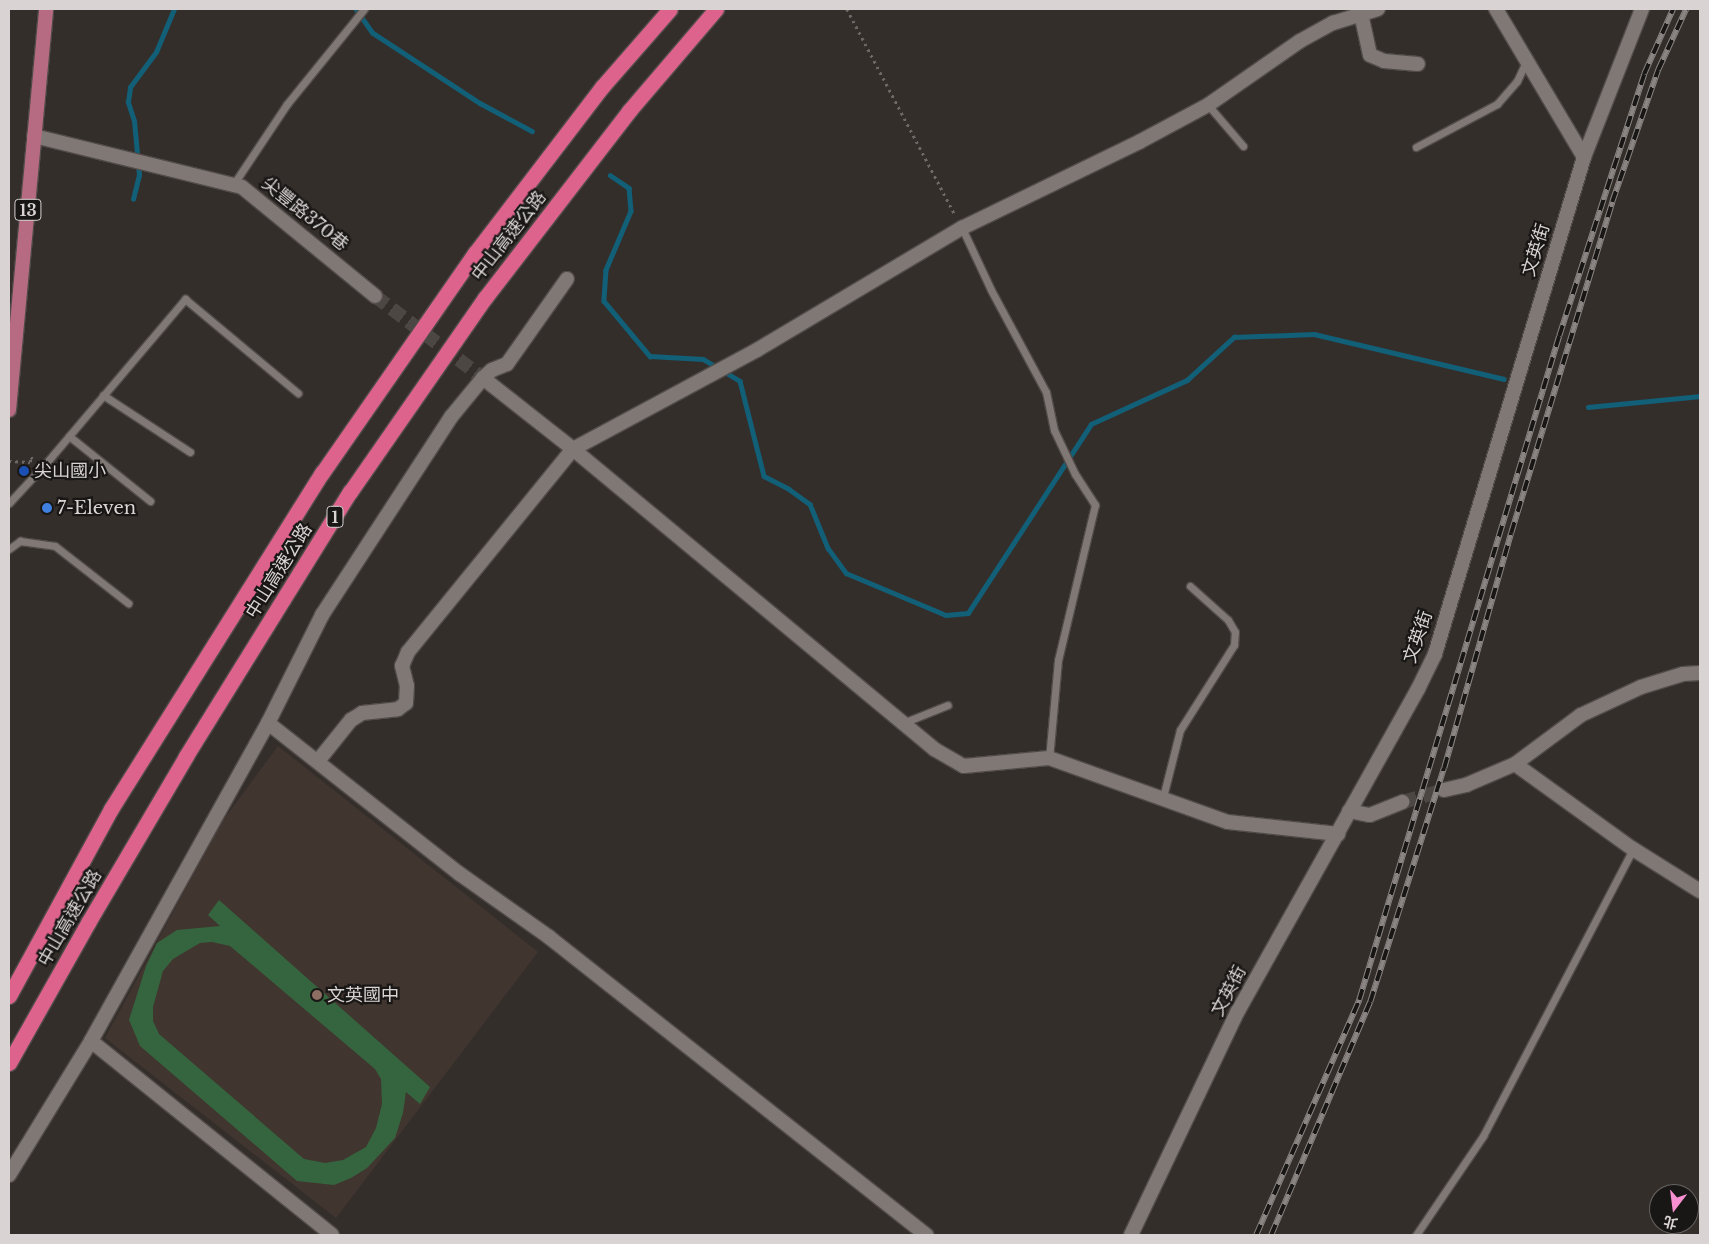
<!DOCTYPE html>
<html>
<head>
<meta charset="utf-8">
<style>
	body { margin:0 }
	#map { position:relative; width:1709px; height:1244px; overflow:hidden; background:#342e2b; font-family:"Libre Baskerville","Noto Sans TC",serif }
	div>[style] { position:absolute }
	.built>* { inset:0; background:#41352f }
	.green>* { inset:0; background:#35653e }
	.stream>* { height:4.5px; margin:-2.25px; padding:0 2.25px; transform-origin:2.25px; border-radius:2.25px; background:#125f78 }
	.minor-tunnel>* { height:14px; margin-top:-7px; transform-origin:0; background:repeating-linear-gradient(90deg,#4d4744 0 14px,transparent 0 21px) }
	.path>* { height:2.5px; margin-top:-1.25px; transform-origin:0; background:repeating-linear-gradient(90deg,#6e6866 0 2.5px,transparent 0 6.5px) }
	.roads { filter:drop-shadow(1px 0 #514b49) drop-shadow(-1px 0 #514b49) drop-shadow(0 1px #514b49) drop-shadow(0 -1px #514b49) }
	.service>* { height:7px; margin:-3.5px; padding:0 3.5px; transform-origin:3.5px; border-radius:3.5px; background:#7f7875 }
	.minor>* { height:14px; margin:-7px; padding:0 7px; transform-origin:7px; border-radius:7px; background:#7f7875 }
	.tertiary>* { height:14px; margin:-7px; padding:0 7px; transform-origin:7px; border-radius:7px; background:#7f7875 }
	.primary>* { height:14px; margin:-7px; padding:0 7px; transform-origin:7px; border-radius:7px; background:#b76b83 }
	.motorway>* { height:15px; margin:-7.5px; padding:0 7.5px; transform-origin:7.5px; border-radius:7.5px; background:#dd638d }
	.rail>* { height:5.5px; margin-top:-2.75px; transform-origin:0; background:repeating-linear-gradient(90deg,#191715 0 11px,#8a8583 0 22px); box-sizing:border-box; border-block:1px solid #8a8583 }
	.dots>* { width:14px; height:14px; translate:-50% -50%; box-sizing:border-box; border:2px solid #191715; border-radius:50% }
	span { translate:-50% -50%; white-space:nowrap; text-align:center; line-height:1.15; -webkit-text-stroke:4.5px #191715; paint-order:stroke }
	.shield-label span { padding:1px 4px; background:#191715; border:1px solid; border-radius:4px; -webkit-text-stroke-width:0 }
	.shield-label { font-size:16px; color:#d9d4d3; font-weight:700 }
	.street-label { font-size:18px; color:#d9d4d3 }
	.poi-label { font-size:18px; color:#d9d4d3 }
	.left { translate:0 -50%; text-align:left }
	.frame { position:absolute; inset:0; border:10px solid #d9d4d3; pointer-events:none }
	.north { position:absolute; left:1649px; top:1184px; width:50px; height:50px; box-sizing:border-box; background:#191715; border:1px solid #666361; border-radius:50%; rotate:195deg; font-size:14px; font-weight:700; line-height:20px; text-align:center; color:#d9d4d3 }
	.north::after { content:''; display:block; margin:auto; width:18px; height:22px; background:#f690d0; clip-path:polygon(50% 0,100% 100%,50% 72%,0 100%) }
</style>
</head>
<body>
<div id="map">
	<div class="built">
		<div style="clip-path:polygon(278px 746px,538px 952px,336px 1218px,105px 1038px,222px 822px)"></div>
	</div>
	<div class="green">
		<div style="clip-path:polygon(evenodd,219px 900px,430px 1087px,420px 1104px,406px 1092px,403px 1113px,395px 1138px,367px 1168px,351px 1178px,334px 1185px,297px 1181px,140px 1046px,129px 1020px,146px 966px,157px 943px,177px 930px,220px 926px,208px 915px,219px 900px,212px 942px,230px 946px,375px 1069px,381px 1079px,382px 1104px,376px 1128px,366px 1147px,343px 1160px,325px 1163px,304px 1159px,159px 1034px,153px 1021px,153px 1007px,163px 971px,173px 959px,200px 943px,212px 942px)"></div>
	</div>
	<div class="stream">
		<div style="left:356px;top:9px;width:29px;rotate:55deg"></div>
		<div style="left:373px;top:33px;width:128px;rotate:33.2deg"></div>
		<div style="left:480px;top:103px;width:59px;rotate:28.3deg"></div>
		<div style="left:610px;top:175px;width:23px;rotate:34deg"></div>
		<div style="left:629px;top:188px;width:23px;rotate:85deg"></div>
		<div style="left:631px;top:211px;width:64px;rotate:113deg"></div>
		<div style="left:606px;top:270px;width:31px;rotate:94deg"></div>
		<div style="left:604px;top:301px;width:72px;rotate:50.1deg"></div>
		<div style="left:650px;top:356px;width:53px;rotate:3.2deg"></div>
		<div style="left:703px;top:359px;width:43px;rotate:30.7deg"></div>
		<div style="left:740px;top:381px;width:98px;rotate:75.8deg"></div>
		<div style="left:764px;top:476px;width:28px;rotate:27deg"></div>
		<div style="left:789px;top:489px;width:26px;rotate:36deg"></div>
		<div style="left:810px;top:504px;width:48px;rotate:67.8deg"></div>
		<div style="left:828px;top:548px;width:31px;rotate:54deg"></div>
		<div style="left:846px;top:573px;width:108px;rotate:22.8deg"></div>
		<div style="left:946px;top:615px;width:22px;rotate:-5deg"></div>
		<div style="left:968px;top:613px;width:225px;rotate:-56.9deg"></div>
		<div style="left:1091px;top:424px;width:106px;rotate:-24.6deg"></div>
		<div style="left:1187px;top:380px;width:64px;rotate:-42.5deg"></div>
		<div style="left:1234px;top:337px;width:80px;rotate:-2.1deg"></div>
		<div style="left:1314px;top:334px;width:195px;rotate:13.3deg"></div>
		<div style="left:133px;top:199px;width:25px;rotate:-76deg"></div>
		<div style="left:139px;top:175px;width:54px;rotate:-95.3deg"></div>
		<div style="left:134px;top:121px;width:20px;rotate:-108deg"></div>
		<div style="left:128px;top:102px;width:15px;rotate:-82deg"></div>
		<div style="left:130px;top:87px;width:44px;rotate:-53.4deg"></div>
		<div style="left:156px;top:52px;width:47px;rotate:-67.3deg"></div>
		<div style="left:1588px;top:407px;width:113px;rotate:-5.6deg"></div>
	</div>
	<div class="minor-tunnel">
		<div style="left:375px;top:296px;width:136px;rotate:37.2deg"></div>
		<div style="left:1403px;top:802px;width:43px;rotate:-16.3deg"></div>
	</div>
	<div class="path">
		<div style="left:847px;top:9px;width:233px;rotate:62.3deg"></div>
		<div style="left:9px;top:461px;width:21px;rotate:3deg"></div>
		<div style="left:30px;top:462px;width:5px;rotate:-79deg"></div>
		<div style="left:31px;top:457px;width:4px;rotate:45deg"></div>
	</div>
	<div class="roads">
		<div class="service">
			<div style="left:1208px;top:105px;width:54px;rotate:49.5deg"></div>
			<div style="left:1416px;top:147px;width:92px;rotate:-28deg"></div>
			<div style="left:1497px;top:104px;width:30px;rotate:-49deg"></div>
			<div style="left:1517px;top:81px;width:21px;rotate:-65deg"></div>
			<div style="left:233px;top:185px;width:97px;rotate:-56.3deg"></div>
			<div style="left:287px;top:104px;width:122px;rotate:-51deg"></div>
			<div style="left:962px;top:228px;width:68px;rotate:64.9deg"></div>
			<div style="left:991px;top:290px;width:116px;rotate:61.7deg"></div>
			<div style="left:1046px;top:392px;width:39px;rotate:78deg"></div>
			<div style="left:1054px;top:430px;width:49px;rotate:64.5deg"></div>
			<div style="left:1075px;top:474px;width:37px;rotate:57deg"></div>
			<div style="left:1095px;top:505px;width:159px;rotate:103.4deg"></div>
			<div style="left:1058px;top:660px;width:98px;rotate:95.2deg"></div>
			<div style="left:103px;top:395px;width:104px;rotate:33.2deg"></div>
			<div style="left:69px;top:436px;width:104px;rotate:38.7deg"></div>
			<div style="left:9px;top:503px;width:56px;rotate:-47.2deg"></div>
			<div style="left:47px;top:462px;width:214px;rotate:-49.7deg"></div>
			<div style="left:185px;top:299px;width:147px;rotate:39.8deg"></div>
			<div style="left:9px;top:549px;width:14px;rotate:-36deg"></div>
			<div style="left:20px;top:541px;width:35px;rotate:8deg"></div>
			<div style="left:55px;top:546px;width:93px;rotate:38deg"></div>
			<div style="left:903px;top:723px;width:48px;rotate:-21.8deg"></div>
			<div style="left:1163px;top:797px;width:69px;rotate:-75.8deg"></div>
			<div style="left:1180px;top:730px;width:101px;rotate:-57.6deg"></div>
			<div style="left:1234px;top:645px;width:13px;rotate:-86deg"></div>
			<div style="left:1235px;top:632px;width:14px;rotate:-120deg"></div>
			<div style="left:1228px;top:620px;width:51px;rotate:-138.2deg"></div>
			<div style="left:1416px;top:1235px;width:120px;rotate:-55.9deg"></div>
			<div style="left:1483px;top:1136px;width:324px;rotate:-62.4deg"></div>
		</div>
		<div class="minor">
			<div style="left:1360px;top:9px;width:47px;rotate:77.7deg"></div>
			<div style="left:1370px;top:55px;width:15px;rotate:23deg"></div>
			<div style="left:1384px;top:61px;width:34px;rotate:5deg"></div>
			<div style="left:1496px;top:9px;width:172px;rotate:59.3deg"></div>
			<div style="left:34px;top:136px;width:214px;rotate:13.8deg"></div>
			<div style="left:242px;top:187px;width:172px;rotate:39.3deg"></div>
			<div style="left:483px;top:378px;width:115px;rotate:38.3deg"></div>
			<div style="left:573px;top:449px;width:469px;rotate:39.7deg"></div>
			<div style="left:934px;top:749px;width:34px;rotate:30deg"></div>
			<div style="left:964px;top:766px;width:85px;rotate:-5.4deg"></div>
			<div style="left:1049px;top:758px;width:190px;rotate:19.7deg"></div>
			<div style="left:1228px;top:822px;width:111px;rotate:6.2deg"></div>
			<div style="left:268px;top:723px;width:244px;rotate:38.2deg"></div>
			<div style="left:460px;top:874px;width:109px;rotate:35.3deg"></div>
			<div style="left:549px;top:937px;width:481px;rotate:38.3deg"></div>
			<div style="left:318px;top:761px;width:53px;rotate:-51.2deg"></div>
			<div style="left:351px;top:720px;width:13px;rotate:-32deg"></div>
			<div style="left:362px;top:713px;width:36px;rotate:-6deg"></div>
			<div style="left:398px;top:709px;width:10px;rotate:-37deg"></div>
			<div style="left:406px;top:703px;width:17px;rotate:-87deg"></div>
			<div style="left:407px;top:686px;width:21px;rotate:-104deg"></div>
			<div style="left:402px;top:666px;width:15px;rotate:-67deg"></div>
			<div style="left:408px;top:652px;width:262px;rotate:-50.9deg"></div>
			<div style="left:573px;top:449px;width:209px;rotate:-28.3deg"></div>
			<div style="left:757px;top:350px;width:239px;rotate:-30.8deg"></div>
			<div style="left:962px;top:228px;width:197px;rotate:-25.9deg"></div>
			<div style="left:1139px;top:142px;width:78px;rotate:-28.2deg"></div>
			<div style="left:1208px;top:105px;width:112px;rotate:-34.8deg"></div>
			<div style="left:1300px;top:41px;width:38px;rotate:-29deg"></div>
			<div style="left:1333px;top:23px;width:47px;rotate:-17.3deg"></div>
			<div style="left:1515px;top:764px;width:145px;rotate:35.8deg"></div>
			<div style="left:1633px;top:849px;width:79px;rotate:32.1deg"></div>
			<div style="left:1444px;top:790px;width:23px;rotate:-13deg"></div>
			<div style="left:1466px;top:785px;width:53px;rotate:-23.2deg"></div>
			<div style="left:1515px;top:764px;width:82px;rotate:-36.6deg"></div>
			<div style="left:1581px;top:715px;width:66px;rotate:-25deg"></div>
			<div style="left:1641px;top:687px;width:44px;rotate:-17.2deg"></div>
			<div style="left:1683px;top:674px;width:17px;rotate:-3deg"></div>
			<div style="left:1349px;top:811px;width:21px;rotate:11deg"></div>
			<div style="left:1370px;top:815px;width:35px;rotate:-22deg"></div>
			<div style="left:91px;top:1041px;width:309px;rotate:38.8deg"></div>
			<div style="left:9px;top:1175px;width:157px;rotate:-58.5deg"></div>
			<div style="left:91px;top:1041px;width:364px;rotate:-60.9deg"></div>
			<div style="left:268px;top:723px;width:121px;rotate:-63.4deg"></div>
			<div style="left:322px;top:615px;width:236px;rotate:-56.9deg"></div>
			<div style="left:451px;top:417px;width:50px;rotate:-50.6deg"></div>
			<div style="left:483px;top:378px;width:12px;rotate:-42deg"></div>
			<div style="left:492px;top:370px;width:16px;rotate:-22deg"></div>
			<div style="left:507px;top:364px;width:104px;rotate:-54.8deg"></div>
		</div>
		<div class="tertiary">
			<div style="left:1131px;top:1235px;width:248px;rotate:-64.5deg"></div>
			<div style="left:1238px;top:1011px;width:369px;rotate:-60.8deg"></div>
			<div style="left:1418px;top:689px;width:39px;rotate:-64deg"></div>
			<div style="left:1435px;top:654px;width:519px;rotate:-73.31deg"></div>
			<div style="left:1584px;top:157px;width:159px;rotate:-68.6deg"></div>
		</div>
		<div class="primary">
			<div style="left:9px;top:410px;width:403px;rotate:-84.7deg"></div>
		</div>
		<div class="motorway">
			<div style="left:9px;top:996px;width:213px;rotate:-61.4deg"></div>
			<div style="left:111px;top:809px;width:397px;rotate:-57.9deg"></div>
			<div style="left:322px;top:473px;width:268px;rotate:-55.2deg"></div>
			<div style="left:475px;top:253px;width:209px;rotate:-52.6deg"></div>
			<div style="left:602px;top:87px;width:103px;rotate:-48.9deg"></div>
			<div style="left:9px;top:1063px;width:163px;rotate:-60.6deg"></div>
			<div style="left:89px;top:921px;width:191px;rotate:-59.5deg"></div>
			<div style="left:186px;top:756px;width:311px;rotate:-58.2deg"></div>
			<div style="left:350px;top:492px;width:236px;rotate:-55.2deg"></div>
			<div style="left:485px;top:298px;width:236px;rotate:-52.4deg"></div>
			<div style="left:629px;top:111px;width:134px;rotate:-49.5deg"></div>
		</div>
	</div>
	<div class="rail">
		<div style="left:1256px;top:1235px;width:257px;rotate:-66.3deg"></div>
		<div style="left:1359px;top:1000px;width:693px;rotate:-73.24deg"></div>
		<div style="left:1559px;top:336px;width:275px;rotate:-72deg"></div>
		<div style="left:1644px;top:74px;width:71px;rotate:-66deg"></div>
		<div style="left:1271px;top:1235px;width:253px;rotate:-67deg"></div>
		<div style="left:1370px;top:1002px;width:245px;rotate:-72.5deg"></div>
		<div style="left:1444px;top:768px;width:244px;rotate:-74.1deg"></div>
		<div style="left:1511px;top:533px;width:346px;rotate:-73deg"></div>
		<div style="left:1612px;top:202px;width:140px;rotate:-70.8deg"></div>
		<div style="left:1658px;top:70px;width:67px;rotate:-65.3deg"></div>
	</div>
	<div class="dots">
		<div style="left:24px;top:471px;background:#1a4fb4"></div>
		<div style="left:47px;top:508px;background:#3f7fe0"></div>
		<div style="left:317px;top:995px;background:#8d6e63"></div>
	</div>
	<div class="shield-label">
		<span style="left:28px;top:210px">13</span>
		<span style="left:335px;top:517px">1</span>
	</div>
	<div class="street-label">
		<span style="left:305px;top:214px;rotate:39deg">尖豐路370巷</span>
		<span style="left:509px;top:236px;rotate:-52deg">中山高速公路</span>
		<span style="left:1536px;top:250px;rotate:-73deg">文英街</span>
		<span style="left:279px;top:571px;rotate:-58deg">中山高速公路</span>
		<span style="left:1418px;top:637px;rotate:-71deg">文英街</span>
		<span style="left:70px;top:918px;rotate:-60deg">中山高速公路</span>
		<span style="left:1229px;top:991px;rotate:-62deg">文英街</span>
	</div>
	<div class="poi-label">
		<span class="left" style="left:34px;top:471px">尖山國小</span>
		<span class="left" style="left:57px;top:508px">7-Eleven</span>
		<span class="left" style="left:327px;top:995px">文英國中</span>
	</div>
	<div class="frame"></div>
	<div class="north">北</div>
</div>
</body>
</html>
